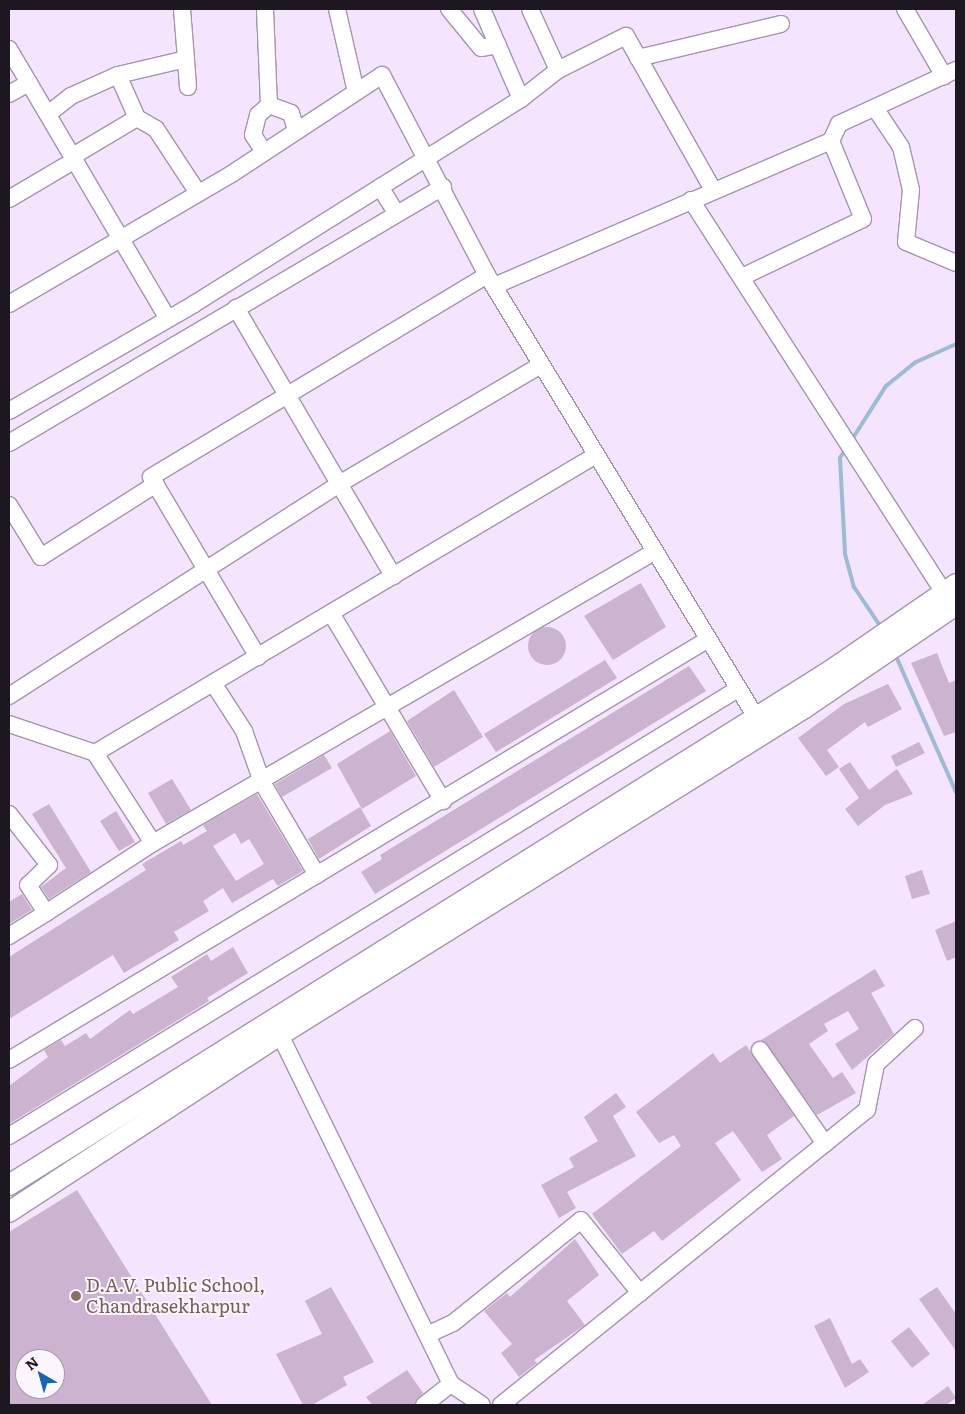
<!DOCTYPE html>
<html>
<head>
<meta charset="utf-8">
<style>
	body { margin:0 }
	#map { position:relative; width:965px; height:1414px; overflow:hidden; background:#f4e4fe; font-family:Literata,serif }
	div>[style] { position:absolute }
	.stream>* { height:4px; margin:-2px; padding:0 2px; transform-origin:2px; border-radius:2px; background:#9dbbd4 }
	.building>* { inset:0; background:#ccb3cf }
	.round { border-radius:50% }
	.roads { filter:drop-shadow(1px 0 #a495ad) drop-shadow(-1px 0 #a495ad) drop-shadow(0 1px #a495ad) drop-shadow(0 -1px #a495ad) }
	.minor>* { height:16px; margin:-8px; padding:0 8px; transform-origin:8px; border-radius:8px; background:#fff }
	.tertiary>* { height:20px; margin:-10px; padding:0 10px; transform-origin:10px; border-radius:10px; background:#fff }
	.dots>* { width:14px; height:14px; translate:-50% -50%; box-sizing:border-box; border:2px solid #faf6fc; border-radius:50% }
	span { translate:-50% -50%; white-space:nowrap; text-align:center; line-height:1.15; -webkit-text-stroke:4px #faf6fc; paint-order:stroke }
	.education-label { font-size:18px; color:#785e54 }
	.left { translate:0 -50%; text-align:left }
	.frame { position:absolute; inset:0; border:10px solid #1c1720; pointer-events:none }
	.north { position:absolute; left:15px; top:1349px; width:50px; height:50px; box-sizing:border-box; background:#faf6fc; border:1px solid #a19da4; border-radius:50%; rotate:322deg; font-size:14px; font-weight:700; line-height:20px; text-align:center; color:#1c1720 }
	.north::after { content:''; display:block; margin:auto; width:18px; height:22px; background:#1267b5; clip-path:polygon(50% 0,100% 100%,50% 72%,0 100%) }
</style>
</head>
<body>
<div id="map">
	<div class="stream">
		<div style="left:851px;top:441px;width:65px;rotate:-57.5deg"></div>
		<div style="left:886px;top:386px;width:38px;rotate:-39deg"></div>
		<div style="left:916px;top:362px;width:44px;rotate:-24.2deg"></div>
		<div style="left:846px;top:448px;width:12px;rotate:121deg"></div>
		<div style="left:840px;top:458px;width:96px;rotate:87deg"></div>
		<div style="left:845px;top:554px;width:34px;rotate:75deg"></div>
		<div style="left:854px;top:587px;width:48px;rotate:56deg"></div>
		<div style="left:895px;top:654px;width:151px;rotate:66.2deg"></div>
	</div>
	<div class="building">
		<div style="clip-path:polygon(641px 583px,666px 627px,613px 660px,584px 616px)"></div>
		<div class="round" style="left:528px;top:627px;width:38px;height:38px"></div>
		<div style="clip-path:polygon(937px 653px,949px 683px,956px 680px,956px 732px,944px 736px,911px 663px)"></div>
		<div style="clip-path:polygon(605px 660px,617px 678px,496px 752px,484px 734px)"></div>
		<div style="clip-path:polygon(689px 666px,706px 691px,375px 894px,361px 872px,382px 859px,380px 855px)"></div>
		<div style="clip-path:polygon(888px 684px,902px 709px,868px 727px,865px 722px,827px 750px,839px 767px,826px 776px,798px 738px,844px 704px)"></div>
		<div style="clip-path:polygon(454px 690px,483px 737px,434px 767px,407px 721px)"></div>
		<div style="clip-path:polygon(390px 731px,416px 776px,362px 809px,337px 764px)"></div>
		<div style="clip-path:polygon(919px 742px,925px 753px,896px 767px,891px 756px)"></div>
		<div style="clip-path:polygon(324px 755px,332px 768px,282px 797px,275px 784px)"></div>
		<div style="clip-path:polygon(850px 762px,869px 790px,897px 769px,913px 794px,885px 805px,858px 826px,845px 809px,859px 798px,839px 769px)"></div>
		<div style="clip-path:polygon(172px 779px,191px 810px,166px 824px,148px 793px)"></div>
		<div style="clip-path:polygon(evenodd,257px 794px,303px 871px,278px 886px,273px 879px,232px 903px,223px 888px,203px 901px,209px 911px,174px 932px,179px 940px,124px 973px,113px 955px,9px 1019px,9px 957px,146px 870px,142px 864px,181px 841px,183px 845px,207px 831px,203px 825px,257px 794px,235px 833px,241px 844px,249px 839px,264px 864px,236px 881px,213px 846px,235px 833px)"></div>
		<div style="clip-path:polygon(49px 804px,91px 872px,49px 899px,41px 887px,66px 868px,32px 814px)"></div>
		<div style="clip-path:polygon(360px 807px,371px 826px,319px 859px,308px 839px)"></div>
		<div style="clip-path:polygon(116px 811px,135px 842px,119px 851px,100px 821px)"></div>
		<div style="clip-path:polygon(922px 870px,930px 894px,912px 899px,905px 876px)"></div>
		<div style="clip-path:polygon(22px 894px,32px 910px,9px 924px,9px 902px)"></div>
		<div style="clip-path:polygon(956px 921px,956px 957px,947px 961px,935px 930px)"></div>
		<div style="clip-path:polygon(233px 947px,248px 973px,207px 998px,209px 1001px,9px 1124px,9px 1086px,48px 1057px,44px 1050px,61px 1040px,65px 1046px,86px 1033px,90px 1039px,130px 1010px,133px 1014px,178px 987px,171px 977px,207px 954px,211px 961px)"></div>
		<div style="clip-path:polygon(875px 969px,885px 986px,871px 993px,894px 1034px,852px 1070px,835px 1044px,859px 1029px,848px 1011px,824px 1024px,828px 1031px,809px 1044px,833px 1078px,842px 1072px,856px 1093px,817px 1115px,761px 1040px)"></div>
		<div style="clip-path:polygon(746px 1045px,794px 1116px,767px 1135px,782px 1159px,762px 1172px,733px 1131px,715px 1143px,741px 1180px,662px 1241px,654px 1231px,622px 1254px,592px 1214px,681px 1146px,674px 1135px,659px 1143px,636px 1112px,713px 1053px,720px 1063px)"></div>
		<div style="clip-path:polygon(616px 1093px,626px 1107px,613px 1116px,636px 1156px,567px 1192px,576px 1208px,559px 1218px,541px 1185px,574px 1167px,569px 1158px,598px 1141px,584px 1117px)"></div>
		<div style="clip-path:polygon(evenodd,77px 1190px,212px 1405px,9px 1405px,9px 1232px,77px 1190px,25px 1359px,55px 1359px,55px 1389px,25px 1389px,25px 1359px)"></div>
		<div style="clip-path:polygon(575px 1239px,599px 1275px,567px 1301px,585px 1325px,534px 1360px,537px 1363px,519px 1377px,501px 1353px,512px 1344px,484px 1311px,507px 1293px,510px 1297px)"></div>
		<div style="clip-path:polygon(331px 1287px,374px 1362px,343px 1377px,347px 1385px,312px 1405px,303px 1405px,276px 1354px,322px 1334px,305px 1301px)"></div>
		<div style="clip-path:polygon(937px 1287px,956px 1314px,956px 1351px,919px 1299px)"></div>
		<div style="clip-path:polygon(830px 1318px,852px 1364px,860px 1359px,869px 1372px,845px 1388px,814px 1326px)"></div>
		<div style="clip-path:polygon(909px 1327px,930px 1354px,912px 1368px,891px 1341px)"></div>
		<div style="clip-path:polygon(407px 1370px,423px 1393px,414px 1405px,372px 1405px,366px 1397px)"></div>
		<div style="clip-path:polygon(948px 1386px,956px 1398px,946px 1405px,922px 1405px)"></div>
	</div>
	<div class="roads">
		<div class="minor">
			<div style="left:337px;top:9px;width:85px;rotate:77.1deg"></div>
			<div style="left:449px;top:9px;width:50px;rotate:50.6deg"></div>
			<div style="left:481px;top:48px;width:17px;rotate:-10deg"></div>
			<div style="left:482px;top:9px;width:98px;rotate:66.6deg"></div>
			<div style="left:905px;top:9px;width:78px;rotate:59.8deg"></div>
			<div style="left:9px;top:49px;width:313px;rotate:59.5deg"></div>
			<div style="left:638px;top:58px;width:147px;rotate:-13.4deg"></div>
			<div style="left:186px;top:59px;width:28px;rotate:86deg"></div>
			<div style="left:558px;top:70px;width:76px;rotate:-26.6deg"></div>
			<div style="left:626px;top:36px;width:177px;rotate:60.5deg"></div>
			<div style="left:9px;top:94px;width:23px;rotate:-29deg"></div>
			<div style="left:269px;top:105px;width:23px;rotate:20deg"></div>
			<div style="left:291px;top:113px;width:19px;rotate:74deg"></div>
			<div style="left:875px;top:108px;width:47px;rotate:56.3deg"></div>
			<div style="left:901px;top:147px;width:44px;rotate:76.9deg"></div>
			<div style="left:911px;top:190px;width:52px;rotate:95.5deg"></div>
			<div style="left:906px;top:242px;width:54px;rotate:22.8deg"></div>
			<div style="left:48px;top:114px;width:29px;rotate:-38deg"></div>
			<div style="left:71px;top:96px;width:51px;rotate:-24.1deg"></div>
			<div style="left:118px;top:75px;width:70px;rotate:-13.2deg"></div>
			<div style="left:186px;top:59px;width:50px;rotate:-94.6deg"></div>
			<div style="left:137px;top:118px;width:22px;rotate:30deg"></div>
			<div style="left:156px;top:129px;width:77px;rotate:56.7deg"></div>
			<div style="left:264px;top:152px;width:20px;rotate:-123deg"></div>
			<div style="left:253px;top:135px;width:21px;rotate:-76deg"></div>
			<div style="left:258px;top:115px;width:15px;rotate:-42deg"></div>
			<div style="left:269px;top:105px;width:94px;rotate:-92.4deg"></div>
			<div style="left:73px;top:156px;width:74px;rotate:-30.7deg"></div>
			<div style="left:137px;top:118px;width:47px;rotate:-113.8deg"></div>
			<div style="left:380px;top:187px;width:31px;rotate:58deg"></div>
			<div style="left:9px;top:199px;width:77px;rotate:-30.6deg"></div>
			<div style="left:691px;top:200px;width:467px;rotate:57.2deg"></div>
			<div style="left:742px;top:277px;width:134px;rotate:-25.6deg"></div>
			<div style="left:863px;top:219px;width:84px;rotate:-112.3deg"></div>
			<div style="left:494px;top:286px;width:367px;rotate:-23.3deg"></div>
			<div style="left:831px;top:141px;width:19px;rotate:-65deg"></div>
			<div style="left:839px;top:124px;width:129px;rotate:-24.8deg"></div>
			<div style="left:9px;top:304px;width:259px;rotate:-30.3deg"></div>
			<div style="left:233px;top:173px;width:178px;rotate:-33.3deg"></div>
			<div style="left:382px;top:75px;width:226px;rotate:62.3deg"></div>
			<div style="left:487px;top:275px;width:529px;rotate:58.68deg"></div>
			<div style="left:236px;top:308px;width:311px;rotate:59.6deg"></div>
			<div style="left:9px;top:411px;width:214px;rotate:-30deg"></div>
			<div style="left:194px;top:304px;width:386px;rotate:-32.1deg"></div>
			<div style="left:521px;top:99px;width:47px;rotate:-38.1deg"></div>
			<div style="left:558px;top:70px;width:67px;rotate:-114.7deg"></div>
			<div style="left:9px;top:443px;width:504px;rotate:-30.53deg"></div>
			<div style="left:9px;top:505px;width:61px;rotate:58.4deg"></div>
			<div style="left:41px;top:557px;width:136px;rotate:-32.4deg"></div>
			<div style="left:331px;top:613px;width:219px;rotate:59.2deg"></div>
			<div style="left:258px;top:657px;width:209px;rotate:-120.7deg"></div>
			<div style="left:151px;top:477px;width:392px;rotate:-31deg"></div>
			<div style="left:213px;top:683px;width:57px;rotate:57.1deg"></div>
			<div style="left:244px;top:731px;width:54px;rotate:70.6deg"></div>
			<div style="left:262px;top:782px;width:108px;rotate:59.4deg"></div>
			<div style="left:9px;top:696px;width:392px;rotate:-32.7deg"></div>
			<div style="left:339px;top:484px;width:234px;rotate:-30.5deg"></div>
			<div style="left:9px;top:724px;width:91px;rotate:18.6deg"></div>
			<div style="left:95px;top:753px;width:583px;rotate:-30.74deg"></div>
			<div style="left:9px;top:814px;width:65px;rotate:51.9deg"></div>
			<div style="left:49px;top:865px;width:29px;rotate:136deg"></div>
			<div style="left:28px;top:885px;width:33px;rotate:57deg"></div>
			<div style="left:46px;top:913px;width:44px;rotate:148.1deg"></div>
			<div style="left:153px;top:843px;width:579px;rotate:-30.15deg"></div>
			<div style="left:46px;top:913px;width:128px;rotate:-33.2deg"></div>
			<div style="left:153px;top:843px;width:107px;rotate:-122.8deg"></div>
			<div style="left:280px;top:1035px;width:389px;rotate:63.9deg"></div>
			<div style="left:451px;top:1384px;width:37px;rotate:34deg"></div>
			<div style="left:760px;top:1050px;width:114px;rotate:55.3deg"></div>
			<div style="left:9px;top:1060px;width:815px;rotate:-31.04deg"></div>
			<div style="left:9px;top:1136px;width:855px;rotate:-31.52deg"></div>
			<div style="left:427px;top:1335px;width:29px;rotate:-25deg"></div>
			<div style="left:453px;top:1323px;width:164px;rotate:-38.8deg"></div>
			<div style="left:581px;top:1220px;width:94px;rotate:51.1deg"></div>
			<div style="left:424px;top:1405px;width:34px;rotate:-38deg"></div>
			<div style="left:501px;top:1405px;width:470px;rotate:-38.9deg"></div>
			<div style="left:867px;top:1110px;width:47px;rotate:-78.9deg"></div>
			<div style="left:876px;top:1064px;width:53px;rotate:-42.7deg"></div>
		</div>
		<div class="tertiary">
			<div style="left:9px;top:1185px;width:969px;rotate:-32.05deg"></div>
			<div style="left:830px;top:671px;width:153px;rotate:-34.6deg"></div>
			<div style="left:9px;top:1212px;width:324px;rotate:-33.2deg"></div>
			<div style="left:280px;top:1035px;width:616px;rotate:-31.94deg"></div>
			<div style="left:803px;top:709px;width:185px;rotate:-34.2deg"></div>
		</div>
	</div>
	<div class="dots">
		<div style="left:76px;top:1296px;background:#8d6e63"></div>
	</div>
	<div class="education-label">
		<span class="left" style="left:86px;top:1296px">D.A.V. Public School,<br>Chandrasekharpur</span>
	</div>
	<div class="frame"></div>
	<div class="north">N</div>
</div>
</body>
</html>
